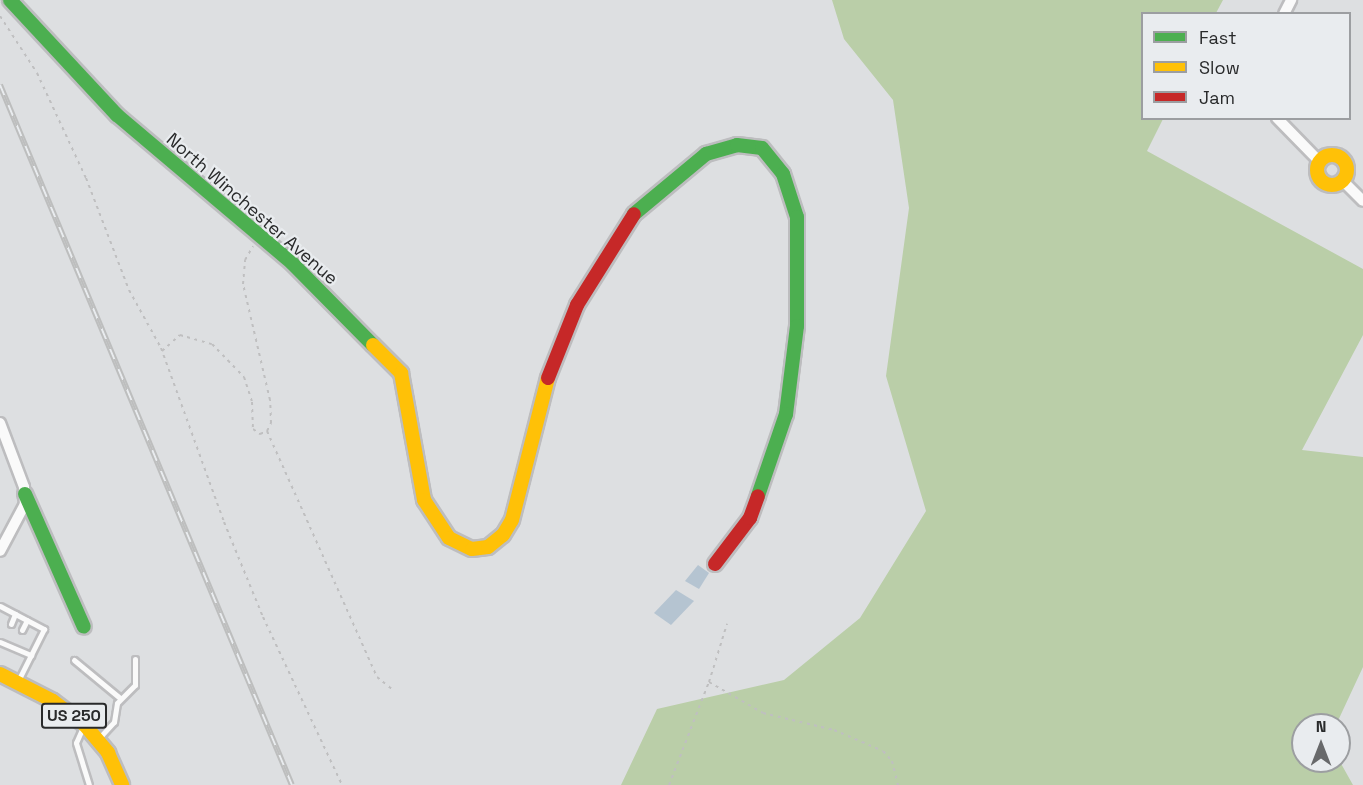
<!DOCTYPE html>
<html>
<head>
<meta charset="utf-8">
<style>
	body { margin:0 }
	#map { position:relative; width:1363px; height:785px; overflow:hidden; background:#dddfe1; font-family:"Space Grotesk",sans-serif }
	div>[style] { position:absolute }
	.green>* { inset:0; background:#bacea8 }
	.building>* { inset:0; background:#b5c4d1 }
	.path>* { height:2px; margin-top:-1px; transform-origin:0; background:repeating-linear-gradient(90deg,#bfbfc0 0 3px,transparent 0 7.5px) }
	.roads { filter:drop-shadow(2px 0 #bdbdbf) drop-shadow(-2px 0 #bdbdbf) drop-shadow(0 2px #bdbdbf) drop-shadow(0 -2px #bdbdbf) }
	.lane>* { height:5px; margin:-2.5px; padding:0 2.5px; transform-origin:2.5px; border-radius:2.5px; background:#fafafa }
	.street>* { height:10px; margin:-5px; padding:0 5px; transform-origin:5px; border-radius:5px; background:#fafafa }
	.fast>* { height:14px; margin:-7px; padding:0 7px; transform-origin:7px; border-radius:7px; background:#4caf50 }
	.slow>* { height:14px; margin:-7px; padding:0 7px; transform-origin:7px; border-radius:7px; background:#ffc107 }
	.slow>.ring { margin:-7px; padding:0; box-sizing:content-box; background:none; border:14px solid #ffc107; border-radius:50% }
	.jam>* { height:14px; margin:-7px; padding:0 7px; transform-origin:7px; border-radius:7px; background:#c62828 }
	.rail>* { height:6px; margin-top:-3px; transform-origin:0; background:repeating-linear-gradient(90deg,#e9ecef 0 11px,#bdbebe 0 22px); box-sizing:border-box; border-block:2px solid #bdbebe }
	span { translate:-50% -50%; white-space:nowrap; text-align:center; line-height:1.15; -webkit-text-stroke:4.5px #e9ecef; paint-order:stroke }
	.shield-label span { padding:2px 4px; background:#e9ecef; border:2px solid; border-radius:4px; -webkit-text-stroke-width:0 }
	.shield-label { font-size:16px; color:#292a2b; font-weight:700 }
	.street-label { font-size:18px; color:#292a2b }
	.legend { position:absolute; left:1141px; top:12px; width:210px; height:108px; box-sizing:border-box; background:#e9ecef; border:2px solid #9c9ea1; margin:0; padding:8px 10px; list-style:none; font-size:18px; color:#292a2b }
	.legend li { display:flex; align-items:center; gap:12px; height:30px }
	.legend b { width:30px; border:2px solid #9c9ea1 }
	.north { position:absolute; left:1291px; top:713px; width:60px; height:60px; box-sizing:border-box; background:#e9ecef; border:2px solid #9c9ea1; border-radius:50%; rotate:0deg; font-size:16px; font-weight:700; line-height:24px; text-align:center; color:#292a2b }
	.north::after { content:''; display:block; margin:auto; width:21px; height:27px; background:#68696b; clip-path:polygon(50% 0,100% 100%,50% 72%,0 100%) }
</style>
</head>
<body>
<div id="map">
	<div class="green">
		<div style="clip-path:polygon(832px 0,1223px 0,1216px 13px,1142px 14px,1142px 118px,1163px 119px,1147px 151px,1363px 269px,1363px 335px,1302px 450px,1363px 457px,1363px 667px,1336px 725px,1303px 725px,1303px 761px,1339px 760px,1353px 785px,621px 785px,657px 709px,784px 680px,860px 618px,926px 511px,886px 376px,909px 208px,893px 100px,844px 39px)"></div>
	</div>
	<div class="building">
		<div style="clip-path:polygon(698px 565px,709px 573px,699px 589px,685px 581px)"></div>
		<div style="clip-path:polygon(676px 590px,694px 601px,671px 625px,654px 613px)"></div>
	</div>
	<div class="path">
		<div style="left:0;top:16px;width:68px;rotate:57deg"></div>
		<div style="left:37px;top:73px;width:116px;rotate:65deg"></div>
		<div style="left:86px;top:178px;width:120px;rotate:69deg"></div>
		<div style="left:129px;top:290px;width:66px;rotate:61.1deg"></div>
		<div style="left:161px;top:348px;width:185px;rotate:70.1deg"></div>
		<div style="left:224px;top:522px;width:103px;rotate:67.7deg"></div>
		<div style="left:263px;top:617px;width:186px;rotate:64.8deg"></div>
		<div style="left:162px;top:351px;width:24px;rotate:-42deg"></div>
		<div style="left:180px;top:335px;width:33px;rotate:16deg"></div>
		<div style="left:212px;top:344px;width:46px;rotate:45.9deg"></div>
		<div style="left:244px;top:377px;width:26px;rotate:72deg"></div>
		<div style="left:252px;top:402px;width:27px;rotate:88deg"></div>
		<div style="left:253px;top:429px;width:9px;rotate:36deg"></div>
		<div style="left:260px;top:434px;width:8px;rotate:-23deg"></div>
		<div style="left:267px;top:431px;width:9px;rotate:-63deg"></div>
		<div style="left:271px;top:423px;width:23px;rotate:-92deg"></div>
		<div style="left:270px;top:400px;width:119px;rotate:-103.1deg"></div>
		<div style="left:243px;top:284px;width:24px;rotate:-85deg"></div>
		<div style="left:245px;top:260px;width:16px;rotate:-60deg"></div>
		<div style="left:267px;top:431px;width:269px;rotate:65.9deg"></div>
		<div style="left:377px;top:677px;width:21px;rotate:39deg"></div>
		<div style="left:709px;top:682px;width:62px;rotate:29.9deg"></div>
		<div style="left:763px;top:713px;width:73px;rotate:13.5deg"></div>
		<div style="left:834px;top:730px;width:53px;rotate:23.2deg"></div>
		<div style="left:883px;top:751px;width:13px;rotate:48deg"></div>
		<div style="left:892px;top:761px;width:25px;rotate:76deg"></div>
		<div style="left:669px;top:785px;width:110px;rotate:-68.8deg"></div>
		<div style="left:709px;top:682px;width:61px;rotate:-72.8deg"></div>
	</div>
	<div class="roads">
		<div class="lane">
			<div style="left:0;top:606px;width:50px;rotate:27.6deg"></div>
			<div style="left:44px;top:629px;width:58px;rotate:116.6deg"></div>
			<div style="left:11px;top:624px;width:11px;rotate:-68deg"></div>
			<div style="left:22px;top:630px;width:11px;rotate:-63deg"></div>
			<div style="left:0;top:642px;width:34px;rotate:23deg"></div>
			<div style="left:74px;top:660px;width:60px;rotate:39.6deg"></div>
			<div style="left:83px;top:727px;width:17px;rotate:114deg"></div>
			<div style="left:76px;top:743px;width:44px;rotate:72.8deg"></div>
			<div style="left:99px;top:738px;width:22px;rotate:-47deg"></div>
			<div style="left:114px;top:722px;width:19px;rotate:-81deg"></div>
			<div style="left:117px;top:703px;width:25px;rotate:-45deg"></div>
			<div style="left:135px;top:685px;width:26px;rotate:-90deg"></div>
		</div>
		<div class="street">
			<div style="left:1284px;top:14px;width:16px;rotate:-63deg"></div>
			<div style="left:1277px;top:118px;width:62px;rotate:45.7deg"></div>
			<div style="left:1343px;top:181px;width:28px;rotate:45deg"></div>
			<div style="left:0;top:423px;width:68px;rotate:69.4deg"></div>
			<div style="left:24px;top:487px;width:17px;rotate:87deg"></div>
			<div style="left:25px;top:504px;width:53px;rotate:118deg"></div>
		</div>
		<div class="fast">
			<div style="left:10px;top:0;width:157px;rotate:47.1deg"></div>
			<div style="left:117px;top:115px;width:229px;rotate:40.2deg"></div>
			<div style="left:292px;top:263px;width:115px;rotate:45.4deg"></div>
			<div style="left:634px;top:214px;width:94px;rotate:-39.8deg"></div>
			<div style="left:706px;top:154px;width:32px;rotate:-16deg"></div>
			<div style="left:737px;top:145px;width:25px;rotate:7deg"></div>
			<div style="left:762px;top:148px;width:33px;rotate:51deg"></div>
			<div style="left:783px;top:174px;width:45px;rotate:72deg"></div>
			<div style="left:797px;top:217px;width:109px;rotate:90deg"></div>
			<div style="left:797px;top:326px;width:89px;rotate:97.1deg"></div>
			<div style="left:786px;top:414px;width:87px;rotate:108.9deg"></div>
			<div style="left:25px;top:494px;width:145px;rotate:66.1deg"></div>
		</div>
		<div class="slow">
			<div class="ring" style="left:1317px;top:155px;width:16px;height:16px"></div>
			<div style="left:373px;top:345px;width:40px;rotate:45deg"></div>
			<div style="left:401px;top:373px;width:129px;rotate:79.7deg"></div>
			<div style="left:424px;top:500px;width:45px;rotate:56.7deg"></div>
			<div style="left:449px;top:538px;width:25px;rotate:26deg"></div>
			<div style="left:472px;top:549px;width:16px;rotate:-7deg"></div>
			<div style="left:488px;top:547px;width:19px;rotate:-39deg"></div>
			<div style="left:503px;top:535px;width:17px;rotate:-59deg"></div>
			<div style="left:512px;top:520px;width:146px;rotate:-75.8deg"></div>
			<div style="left:0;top:674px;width:59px;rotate:27deg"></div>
			<div style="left:53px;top:701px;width:39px;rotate:37deg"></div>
			<div style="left:84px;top:724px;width:38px;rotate:50deg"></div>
			<div style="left:108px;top:753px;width:35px;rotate:66deg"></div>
		</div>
		<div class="jam">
			<div style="left:548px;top:378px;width:79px;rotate:-68.3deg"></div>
			<div style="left:577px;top:305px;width:107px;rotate:-57.9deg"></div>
			<div style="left:715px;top:564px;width:58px;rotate:-52.7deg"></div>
			<div style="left:750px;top:518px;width:23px;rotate:-70deg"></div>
		</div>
	</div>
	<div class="rail">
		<div style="left:0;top:85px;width:758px;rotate:67.36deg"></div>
	</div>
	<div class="shield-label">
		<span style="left:74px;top:716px">US 250</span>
	</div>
	<div class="street-label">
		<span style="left:252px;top:209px;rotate:41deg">North Winchester Avenue</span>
	</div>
	<ul class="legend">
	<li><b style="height:8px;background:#4caf50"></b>Fast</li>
	<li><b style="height:8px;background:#ffc107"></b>Slow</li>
	<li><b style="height:8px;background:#c62828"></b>Jam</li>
	</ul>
	<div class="north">N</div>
</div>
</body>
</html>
